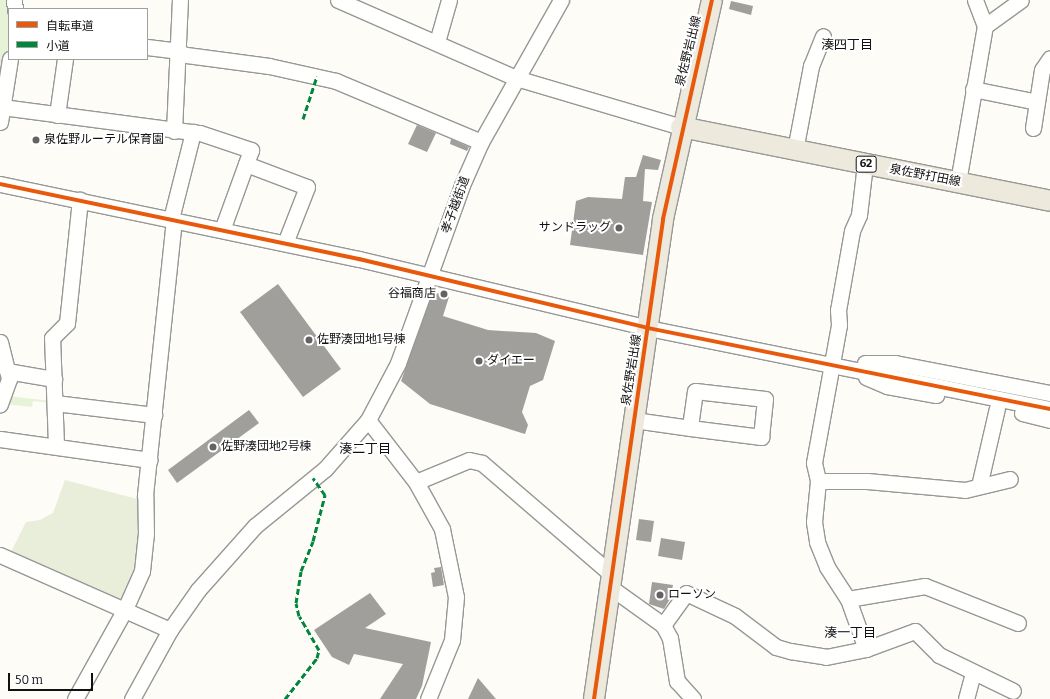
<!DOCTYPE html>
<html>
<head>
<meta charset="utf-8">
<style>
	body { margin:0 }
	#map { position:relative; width:1050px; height:699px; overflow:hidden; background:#fdfcf7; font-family:Bitter,"Noto Sans JP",serif }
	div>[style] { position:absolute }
	.green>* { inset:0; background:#e7f3d7 }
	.cemetery>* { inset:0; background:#e9eedb }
	.building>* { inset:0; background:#a19f9c }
	.roads { filter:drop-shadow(1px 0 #979795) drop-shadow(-1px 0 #979795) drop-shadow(0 1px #979795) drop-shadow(0 -1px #979795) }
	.minor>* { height:15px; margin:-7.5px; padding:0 7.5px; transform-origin:7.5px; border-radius:7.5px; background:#fffffe }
	.major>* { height:20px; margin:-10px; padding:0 10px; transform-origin:10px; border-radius:10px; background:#ede9dc }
	.quiet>* { height:3px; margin-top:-1.5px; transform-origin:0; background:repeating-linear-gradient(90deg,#00873e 0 6px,transparent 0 9px) }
	.cycleway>* { height:4px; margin:-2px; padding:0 2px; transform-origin:2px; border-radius:2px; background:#e8590c }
	.dots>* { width:11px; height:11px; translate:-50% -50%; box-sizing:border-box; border:2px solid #fff; border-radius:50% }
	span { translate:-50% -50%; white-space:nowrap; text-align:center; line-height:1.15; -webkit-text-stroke:4px #fff; paint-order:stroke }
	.shield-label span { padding:1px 3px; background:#fff; border:1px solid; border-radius:3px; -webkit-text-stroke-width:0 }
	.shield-label { font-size:11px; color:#111; font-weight:700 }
	.street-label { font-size:12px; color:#111 }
	.poi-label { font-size:12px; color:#111 }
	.left { translate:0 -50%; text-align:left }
	.right { translate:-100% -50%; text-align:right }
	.neighbourhood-label { font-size:13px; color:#111 }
	.legend { position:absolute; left:8px; top:8px; width:140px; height:52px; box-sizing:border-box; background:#fff; border:1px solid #a0a0a0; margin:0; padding:5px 7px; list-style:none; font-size:12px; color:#111 }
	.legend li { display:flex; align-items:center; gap:8px; height:20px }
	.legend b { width:20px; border:1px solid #a0a0a0 }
	.scale { position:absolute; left:8px; top:673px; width:85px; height:18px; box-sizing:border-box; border:2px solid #111; border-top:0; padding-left:5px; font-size:12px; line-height:14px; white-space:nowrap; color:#111; -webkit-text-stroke:3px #fff; paint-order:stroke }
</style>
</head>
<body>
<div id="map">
	<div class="green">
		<div style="clip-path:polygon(0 0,10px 0,9px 42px,0 97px)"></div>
		<div style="clip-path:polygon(8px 396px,51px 401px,52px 403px,33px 401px,32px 407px,5px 404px)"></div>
	</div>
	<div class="cemetery">
		<div style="clip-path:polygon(65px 480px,141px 500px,138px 565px,125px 597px,119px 599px,11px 552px,26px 522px,40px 520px,53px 513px)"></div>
	</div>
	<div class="building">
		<div style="clip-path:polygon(731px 1px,753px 6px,751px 15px,729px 9px)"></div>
		<div style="clip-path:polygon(417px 125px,436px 133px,427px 152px,408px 144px)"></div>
		<div style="clip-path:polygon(451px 139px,469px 147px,467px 151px,450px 144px)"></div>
		<div style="clip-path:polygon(643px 155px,661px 160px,658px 170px,645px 169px,643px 201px,652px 202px,643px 255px,570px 245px,576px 201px,588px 197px,622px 199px,625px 177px,636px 177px)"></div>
		<div style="clip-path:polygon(278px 284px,341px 369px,303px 397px,240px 312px)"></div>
		<div style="clip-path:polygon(438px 293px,449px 297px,443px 316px,488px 330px,536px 333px,555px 341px,543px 380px,530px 386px,522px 412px,528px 425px,525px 434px,430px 404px,401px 381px,431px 297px)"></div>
		<div style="clip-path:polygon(249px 410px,259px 423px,177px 483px,168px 470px)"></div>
		<div style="clip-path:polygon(639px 519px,654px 521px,651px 542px,636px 540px)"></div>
		<div style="clip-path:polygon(661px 538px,685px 542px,682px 560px,658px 556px)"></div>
		<div style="clip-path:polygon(441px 567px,444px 585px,433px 587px,431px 573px,435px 572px,434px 568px)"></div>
		<div style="clip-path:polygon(652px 582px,673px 585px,670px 599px,664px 609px,649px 604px)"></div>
		<div style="clip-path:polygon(370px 593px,386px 614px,365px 628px,431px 642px,422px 686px,416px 699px,380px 699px,403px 664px,354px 654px,349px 665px,332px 657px,314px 630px)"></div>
		<div style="clip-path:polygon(478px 678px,496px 699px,468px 699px)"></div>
	</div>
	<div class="roads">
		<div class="minor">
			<div style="left:14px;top:0;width:9px;rotate:84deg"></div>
			<div style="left:338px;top:0;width:194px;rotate:23.7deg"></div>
			<div style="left:516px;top:78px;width:172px;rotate:16.5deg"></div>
			<div style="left:985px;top:26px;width:44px;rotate:-35.8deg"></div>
			<div style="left:437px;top:42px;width:44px;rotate:-74.1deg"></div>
			<div style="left:147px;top:47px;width:33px;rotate:7deg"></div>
			<div style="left:179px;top:54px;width:91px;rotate:7.6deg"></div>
			<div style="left:269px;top:66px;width:69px;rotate:12.6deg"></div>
			<div style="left:336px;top:81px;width:157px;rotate:22.8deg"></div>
			<div style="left:973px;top:89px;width:65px;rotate:11.5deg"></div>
			<div style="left:2px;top:107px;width:200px;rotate:7.5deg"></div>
			<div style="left:200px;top:133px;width:54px;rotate:18.4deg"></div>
			<div style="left:251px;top:150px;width:85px;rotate:109.9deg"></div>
			<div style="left:57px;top:115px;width:57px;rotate:-81.9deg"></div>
			<div style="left:0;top:122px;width:64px;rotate:-81deg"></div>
			<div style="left:1033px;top:128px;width:59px;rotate:-81.2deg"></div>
			<div style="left:1042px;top:70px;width:14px;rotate:-56deg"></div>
			<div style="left:174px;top:131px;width:131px;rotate:-87.4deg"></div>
			<div style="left:795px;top:150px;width:86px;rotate:-79.2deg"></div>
			<div style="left:811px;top:66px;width:32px;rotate:-68deg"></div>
			<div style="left:246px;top:164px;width:65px;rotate:20.7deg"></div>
			<div style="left:307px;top:187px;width:60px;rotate:111.4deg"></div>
			<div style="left:865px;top:164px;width:51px;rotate:96.7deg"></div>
			<div style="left:859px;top:215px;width:17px;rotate:114deg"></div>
			<div style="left:852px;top:231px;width:80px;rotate:100deg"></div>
			<div style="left:838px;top:310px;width:15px;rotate:86deg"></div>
			<div style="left:839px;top:325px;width:140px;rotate:100.3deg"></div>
			<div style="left:814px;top:463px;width:18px;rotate:77deg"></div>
			<div style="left:818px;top:481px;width:41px;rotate:95.6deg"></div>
			<div style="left:814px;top:522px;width:20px;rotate:81deg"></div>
			<div style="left:817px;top:542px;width:27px;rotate:68deg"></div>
			<div style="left:827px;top:567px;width:38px;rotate:57deg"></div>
			<div style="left:848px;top:599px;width:53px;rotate:70.2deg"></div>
			<div style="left:958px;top:182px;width:158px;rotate:-80.2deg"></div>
			<div style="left:985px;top:26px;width:28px;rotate:-111deg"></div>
			<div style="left:0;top:184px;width:367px;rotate:11.8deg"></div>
			<div style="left:359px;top:259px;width:297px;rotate:13.4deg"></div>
			<div style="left:648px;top:328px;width:410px;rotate:11.4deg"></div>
			<div style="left:171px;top:219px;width:90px;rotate:-75.8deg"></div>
			<div style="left:0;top:342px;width:38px;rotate:76deg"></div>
			<div style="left:9px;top:379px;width:27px;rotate:110deg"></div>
			<div style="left:865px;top:363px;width:30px"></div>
			<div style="left:895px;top:363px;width:158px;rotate:11deg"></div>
			<div style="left:7px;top:371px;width:48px;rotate:9.7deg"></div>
			<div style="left:866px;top:377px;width:23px;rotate:23deg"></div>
			<div style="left:887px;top:386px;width:50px;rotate:10.4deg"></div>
			<div style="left:55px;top:403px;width:100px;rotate:6.9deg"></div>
			<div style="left:1022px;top:413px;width:29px;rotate:14deg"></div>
			<div style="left:368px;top:420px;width:78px;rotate:52.3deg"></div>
			<div style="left:416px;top:482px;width:54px;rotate:61deg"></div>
			<div style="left:442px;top:529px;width:69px;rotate:78.4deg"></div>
			<div style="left:456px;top:597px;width:43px;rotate:95.3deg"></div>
			<div style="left:452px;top:640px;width:64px;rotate:112.1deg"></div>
			<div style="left:634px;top:420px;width:57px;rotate:8.1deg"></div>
			<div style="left:690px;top:428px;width:72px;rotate:7.2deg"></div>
			<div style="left:761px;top:437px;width:38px;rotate:-84deg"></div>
			<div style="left:765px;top:399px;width:70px;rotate:-173.5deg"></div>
			<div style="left:695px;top:391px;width:37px;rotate:98deg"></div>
			<div style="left:0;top:439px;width:151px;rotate:8deg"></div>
			<div style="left:56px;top:445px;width:107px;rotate:-92.1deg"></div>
			<div style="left:52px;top:338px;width:21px;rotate:-45deg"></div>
			<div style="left:67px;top:323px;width:124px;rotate:-84deg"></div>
			<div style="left:818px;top:481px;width:49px"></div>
			<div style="left:867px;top:481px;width:98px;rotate:5.2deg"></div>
			<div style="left:965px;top:490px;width:46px;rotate:-13.7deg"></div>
			<div style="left:416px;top:482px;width:57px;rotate:-22.5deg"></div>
			<div style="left:469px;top:460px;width:13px;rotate:13deg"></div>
			<div style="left:482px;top:463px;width:172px;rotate:40.7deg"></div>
			<div style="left:979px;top:486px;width:80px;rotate:-77deg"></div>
			<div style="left:0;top:555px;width:186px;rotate:23.8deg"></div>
			<div style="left:610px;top:587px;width:65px;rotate:35.6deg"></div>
			<div style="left:663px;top:625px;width:15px;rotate:62deg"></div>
			<div style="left:670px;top:638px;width:44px;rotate:80.8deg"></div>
			<div style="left:677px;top:681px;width:24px;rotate:48deg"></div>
			<div style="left:848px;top:599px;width:78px;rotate:-9.6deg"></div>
			<div style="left:925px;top:586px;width:100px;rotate:21.7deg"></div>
			<div style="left:663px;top:625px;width:39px;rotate:-54deg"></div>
			<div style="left:686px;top:593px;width:54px;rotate:25.1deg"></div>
			<div style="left:735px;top:616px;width:51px;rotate:37.1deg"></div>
			<div style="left:776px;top:647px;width:15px;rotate:16deg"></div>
			<div style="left:790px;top:651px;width:36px;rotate:9deg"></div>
			<div style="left:826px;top:657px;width:41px;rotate:-11.3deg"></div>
			<div style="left:866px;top:649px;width:52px;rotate:-20.2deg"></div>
			<div style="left:915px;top:631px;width:34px;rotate:45deg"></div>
			<div style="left:939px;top:655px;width:82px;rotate:25.9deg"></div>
			<div style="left:75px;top:699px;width:103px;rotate:-60.9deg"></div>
			<div style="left:125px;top:609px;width:42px;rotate:-65.9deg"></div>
			<div style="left:142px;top:571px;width:37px;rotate:-84deg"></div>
			<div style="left:146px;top:534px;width:39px;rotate:-91deg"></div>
			<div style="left:145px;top:495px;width:277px;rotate:-84deg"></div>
			<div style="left:132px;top:699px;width:79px;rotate:-61.2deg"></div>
			<div style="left:170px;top:630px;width:49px;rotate:-55deg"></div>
			<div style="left:198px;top:590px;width:86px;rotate:-48.3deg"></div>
			<div style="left:255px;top:526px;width:90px;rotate:-39.2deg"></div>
			<div style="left:325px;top:469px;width:65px;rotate:-48.7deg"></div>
			<div style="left:368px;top:420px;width:64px;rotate:-62.2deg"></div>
			<div style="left:398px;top:363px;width:189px;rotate:-70.2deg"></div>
			<div style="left:462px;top:185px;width:47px;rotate:-66.2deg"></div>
			<div style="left:481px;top:142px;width:163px;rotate:-60.6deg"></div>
			<div style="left:966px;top:699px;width:27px;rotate:-75deg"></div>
		</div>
		<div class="major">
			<div style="left:681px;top:127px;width:376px;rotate:11.3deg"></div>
			<div style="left:594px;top:699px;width:485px;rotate:-81.8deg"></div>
			<div style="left:663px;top:219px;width:224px;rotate:-77.4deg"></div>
		</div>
	</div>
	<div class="quiet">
		<div style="left:303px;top:119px;width:45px;rotate:-72deg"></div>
		<div style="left:285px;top:699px;width:52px;rotate:-52deg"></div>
		<div style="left:317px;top:658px;width:8px;rotate:-76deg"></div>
		<div style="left:319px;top:650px;width:39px;rotate:-120deg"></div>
		<div style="left:299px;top:616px;width:13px;rotate:-103deg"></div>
		<div style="left:296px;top:603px;width:32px;rotate:-81deg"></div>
		<div style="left:301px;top:571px;width:32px;rotate:-68deg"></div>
		<div style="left:313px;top:541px;width:48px;rotate:-75.4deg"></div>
		<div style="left:325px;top:495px;width:21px;rotate:-125deg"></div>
	</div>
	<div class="cycleway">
		<div style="left:0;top:184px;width:367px;rotate:11.8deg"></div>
		<div style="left:359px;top:259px;width:297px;rotate:13.4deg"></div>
		<div style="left:648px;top:328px;width:410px;rotate:11.4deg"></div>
		<div style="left:594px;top:699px;width:485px;rotate:-81.8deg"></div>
		<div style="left:663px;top:219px;width:224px;rotate:-77.4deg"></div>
	</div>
	<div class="dots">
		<div style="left:36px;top:140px;background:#646362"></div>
		<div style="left:619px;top:228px;background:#646362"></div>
		<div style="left:444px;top:294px;background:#646362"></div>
		<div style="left:309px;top:340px;background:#646362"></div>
		<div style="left:479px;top:361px;background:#646362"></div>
		<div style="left:213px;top:447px;background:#646362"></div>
		<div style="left:660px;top:595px;background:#646362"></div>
	</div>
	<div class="shield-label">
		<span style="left:866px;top:164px">62</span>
	</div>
	<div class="street-label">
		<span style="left:689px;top:51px;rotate:-76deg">泉佐野岩出線</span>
		<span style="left:925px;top:176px;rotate:11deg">泉佐野打田線</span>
		<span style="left:456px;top:205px;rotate:-70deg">孝子越街道</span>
		<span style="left:632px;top:370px;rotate:-81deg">泉佐野岩出線</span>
	</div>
	<div class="poi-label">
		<span class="left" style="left:44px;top:140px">泉佐野ルーテル保育園</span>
		<span class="right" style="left:611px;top:228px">サンドラッグ</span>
		<span class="right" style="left:436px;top:294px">谷福商店</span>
		<span class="left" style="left:317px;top:340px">佐野湊団地1号棟</span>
		<span class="left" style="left:487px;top:361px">ダイエー</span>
		<span class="left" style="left:221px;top:447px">佐野湊団地2号棟</span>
		<span class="left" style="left:668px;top:595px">ローソン</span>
	</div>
	<div class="neighbourhood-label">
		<span style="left:847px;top:45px">湊四丁目</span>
		<span style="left:365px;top:449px">湊二丁目</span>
		<span style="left:850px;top:633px">湊一丁目</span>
	</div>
	<ul class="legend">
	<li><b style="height:5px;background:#e8590c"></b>自転車道</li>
	<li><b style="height:5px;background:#00873e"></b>小道</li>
	</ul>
	<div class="scale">50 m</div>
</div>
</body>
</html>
